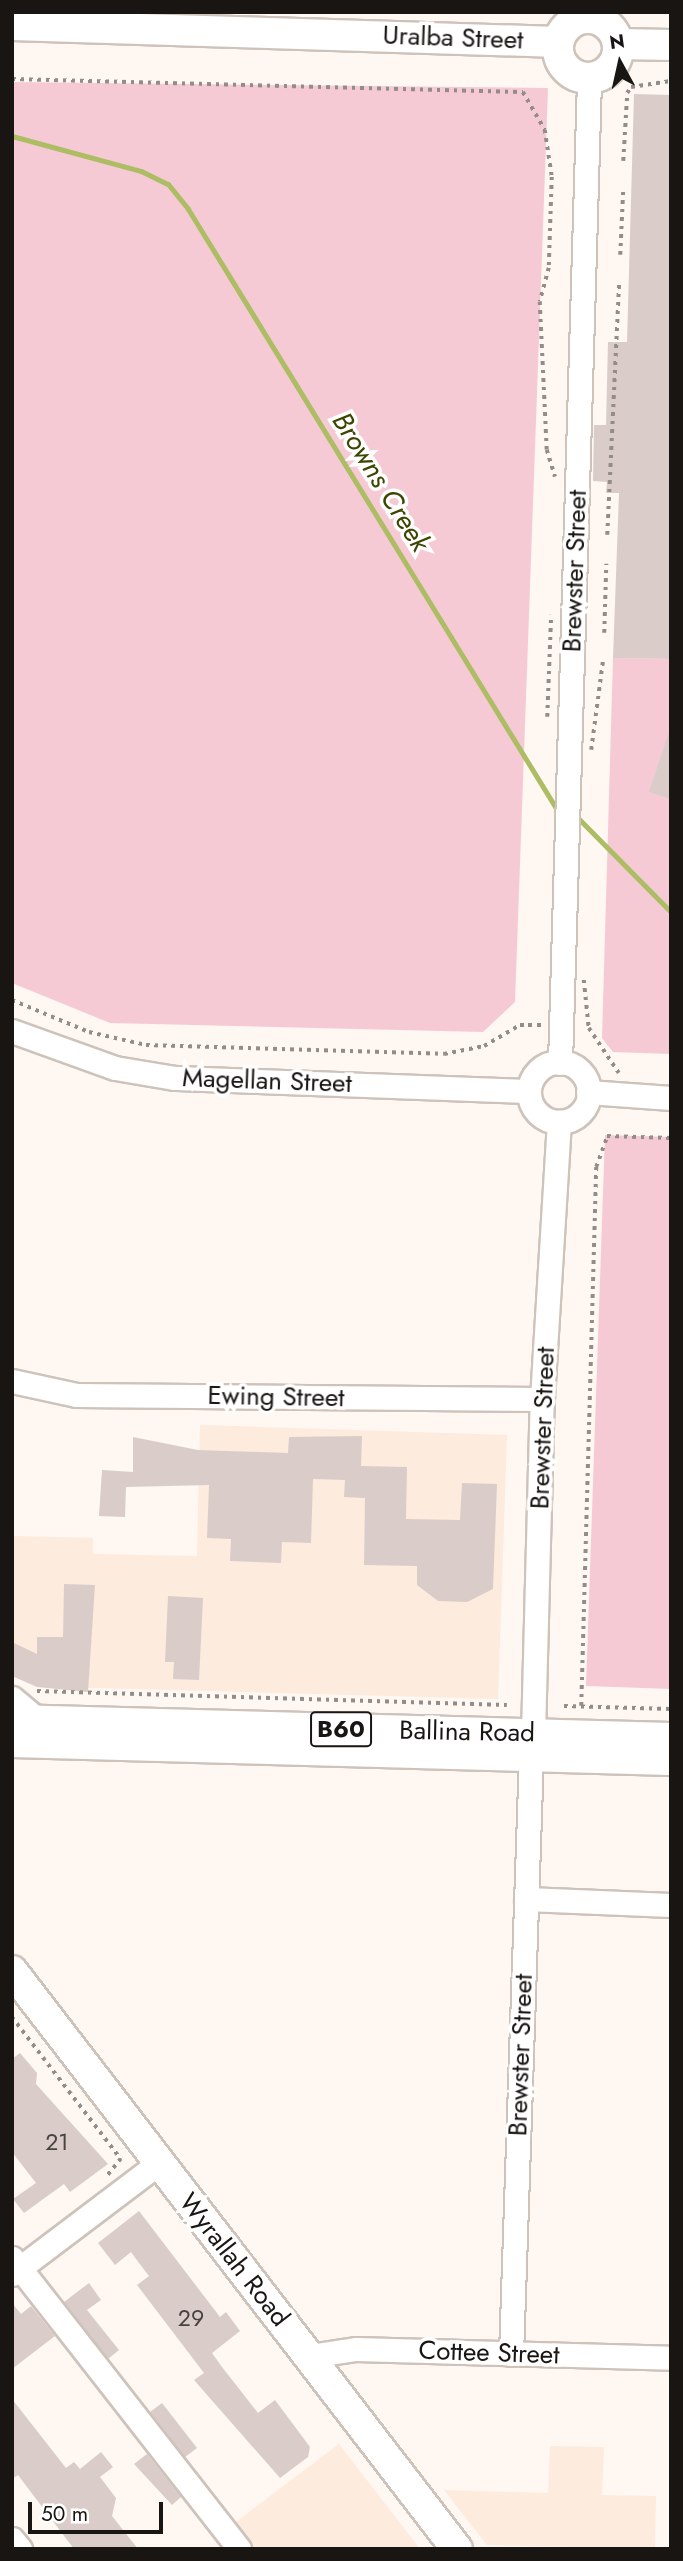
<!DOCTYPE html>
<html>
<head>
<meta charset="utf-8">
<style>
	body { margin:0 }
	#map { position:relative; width:683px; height:2561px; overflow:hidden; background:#fef7f2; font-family:Jost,sans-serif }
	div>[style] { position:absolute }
	.built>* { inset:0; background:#fdebdd }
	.green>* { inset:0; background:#f6cad4 }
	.stream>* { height:5px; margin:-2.5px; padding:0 2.5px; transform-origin:2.5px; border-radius:2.5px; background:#acbd64 }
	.building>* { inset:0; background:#daccc9 }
	.path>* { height:3.5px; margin-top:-1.75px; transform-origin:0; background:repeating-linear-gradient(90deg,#928d89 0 3.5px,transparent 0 8.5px) }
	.roads { filter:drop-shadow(2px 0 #cec3bb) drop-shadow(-2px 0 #cec3bb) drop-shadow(0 2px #cec3bb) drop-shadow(0 -2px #cec3bb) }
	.minor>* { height:23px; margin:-11.5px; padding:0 11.5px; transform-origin:11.5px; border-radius:11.5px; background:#fff }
	.minor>.ring { margin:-11.5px; padding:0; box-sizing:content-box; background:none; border:23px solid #fff; border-radius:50% }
	.major>* { height:30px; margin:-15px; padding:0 15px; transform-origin:15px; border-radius:15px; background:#fff }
	.major>.ring { margin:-15px; padding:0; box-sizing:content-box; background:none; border:30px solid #fff; border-radius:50% }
	span { translate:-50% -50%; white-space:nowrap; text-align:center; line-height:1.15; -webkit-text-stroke:7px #fff; paint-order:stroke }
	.number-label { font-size:23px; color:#484340 }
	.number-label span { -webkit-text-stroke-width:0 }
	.shield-label span { padding:2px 5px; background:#fff; border:2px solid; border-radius:5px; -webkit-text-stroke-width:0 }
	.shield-label { font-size:24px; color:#181512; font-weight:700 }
	.street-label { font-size:26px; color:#181512 }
	.water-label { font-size:28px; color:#3c4600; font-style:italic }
	.frame { position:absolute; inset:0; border:14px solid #181512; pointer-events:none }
	.north { position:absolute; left:585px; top:28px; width:70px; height:70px; -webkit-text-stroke:5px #fff; paint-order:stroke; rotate:352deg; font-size:19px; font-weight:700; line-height:28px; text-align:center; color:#181512 }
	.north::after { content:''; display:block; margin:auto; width:24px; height:32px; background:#181512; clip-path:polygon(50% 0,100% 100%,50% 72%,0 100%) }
	.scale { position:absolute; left:28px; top:2502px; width:135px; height:32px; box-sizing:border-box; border:4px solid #181512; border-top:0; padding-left:9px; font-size:21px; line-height:24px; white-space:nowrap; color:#181512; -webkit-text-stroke:5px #fff; paint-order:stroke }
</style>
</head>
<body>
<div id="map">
	<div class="built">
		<div style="clip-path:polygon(200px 1425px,507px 1435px,498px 1699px,60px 1687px,12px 1676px,12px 1536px,93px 1538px,93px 1554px,197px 1556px)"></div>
		<div style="clip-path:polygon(339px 2444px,420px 2549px,250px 2549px,232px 2525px)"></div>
		<div style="clip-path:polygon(550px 2446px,604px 2447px,602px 2495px,656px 2496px,655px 2549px,487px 2545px,444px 2490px,548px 2493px)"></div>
	</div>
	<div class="green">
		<div style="clip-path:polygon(12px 82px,548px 88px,515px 1002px,483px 1032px,110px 1023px,12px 983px)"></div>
		<div style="clip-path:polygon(613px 658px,671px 659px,671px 1054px,613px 1052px,602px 1038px)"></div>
		<div style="clip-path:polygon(605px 1135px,671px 1137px,671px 1689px,586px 1686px)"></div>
	</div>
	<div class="stream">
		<div style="left:12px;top:136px;width:134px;rotate:15.2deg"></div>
		<div style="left:141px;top:171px;width:30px;rotate:26deg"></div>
		<div style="left:168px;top:184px;width:32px;rotate:51deg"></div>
		<div style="left:188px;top:209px;width:709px;rotate:58.44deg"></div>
		<div style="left:575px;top:815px;width:136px;rotate:45.3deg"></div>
	</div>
	<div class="building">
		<div style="clip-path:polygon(634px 94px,671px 95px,671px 659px,613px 658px,619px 493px,606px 493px,607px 482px,593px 481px,594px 425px,606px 425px,608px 342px,627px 342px)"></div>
		<div style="clip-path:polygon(668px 735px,671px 735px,671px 799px,649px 792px)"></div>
		<div style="clip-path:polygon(362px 1436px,361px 1466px,407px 1467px,406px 1519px,460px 1520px,462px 1483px,497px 1484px,493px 1589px,467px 1602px,438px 1601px,417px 1585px,417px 1566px,364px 1565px,365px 1498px,344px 1497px,345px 1480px,313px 1479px,311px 1543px,282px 1542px,281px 1563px,230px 1561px,231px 1539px,207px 1538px,209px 1485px,126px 1487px,125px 1517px,99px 1516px,102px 1470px,133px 1472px,133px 1437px,198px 1450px,288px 1453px,289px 1437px)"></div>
		<div style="clip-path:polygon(64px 1584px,95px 1585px,88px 1692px,37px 1687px,12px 1676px,12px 1642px,37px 1654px,37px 1637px,63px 1637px)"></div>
		<div style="clip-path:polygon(168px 1596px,203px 1598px,199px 1680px,173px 1679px,174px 1662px,165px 1662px)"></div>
		<div style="clip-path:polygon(20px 2053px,37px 2073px,36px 2084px,108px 2164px,70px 2192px,64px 2184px,24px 2213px,13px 2199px,36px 2183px,12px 2152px,12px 2059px)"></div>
		<div style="clip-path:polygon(139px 2211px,220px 2317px,226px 2312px,240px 2331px,212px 2353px,222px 2367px,258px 2413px,275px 2400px,310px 2447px,308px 2457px,280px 2478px,194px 2380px,204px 2373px,137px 2285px,149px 2276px,139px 2263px,131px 2252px,115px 2265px,98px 2243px)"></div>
		<div style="clip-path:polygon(89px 2283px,101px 2300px,87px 2310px,119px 2350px,108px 2359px,64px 2302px)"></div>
		<div style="clip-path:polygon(12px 2303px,21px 2314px,31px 2306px,55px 2336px,12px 2369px)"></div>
		<div style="clip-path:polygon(12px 2399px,66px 2468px,74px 2462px,80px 2469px,101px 2452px,113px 2467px,100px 2477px,116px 2498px,112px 2516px,138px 2549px,74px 2549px,18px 2475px,12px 2479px)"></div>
		<div style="clip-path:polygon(162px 2403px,197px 2448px,185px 2457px,150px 2412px)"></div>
		<div style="clip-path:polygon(147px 2454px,181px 2497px,172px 2505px,134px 2464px)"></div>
	</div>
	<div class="path">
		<div style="left:12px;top:79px;width:511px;rotate:1.46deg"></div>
		<div style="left:523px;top:92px;width:44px;rotate:59.9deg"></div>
		<div style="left:545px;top:130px;width:48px;rotate:81.5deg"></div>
		<div style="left:552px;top:177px;width:91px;rotate:91.9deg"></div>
		<div style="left:549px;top:268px;width:35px;rotate:105deg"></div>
		<div style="left:540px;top:302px;width:148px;rotate:87.3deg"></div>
		<div style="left:547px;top:450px;width:28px;rotate:73deg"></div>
		<div style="left:623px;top:161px;width:68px;rotate:-86.6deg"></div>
		<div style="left:627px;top:93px;width:7px;rotate:-56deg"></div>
		<div style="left:631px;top:87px;width:40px;rotate:-8.5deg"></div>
		<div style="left:620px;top:255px;width:67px;rotate:-87.4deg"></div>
		<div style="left:607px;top:535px;width:252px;rotate:-87.3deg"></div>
		<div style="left:604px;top:633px;width:69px;rotate:-88.3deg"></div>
		<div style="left:547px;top:717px;width:102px;rotate:-87.8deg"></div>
		<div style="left:591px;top:750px;width:92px;rotate:-82.5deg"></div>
		<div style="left:584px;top:980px;width:48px;rotate:84.1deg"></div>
		<div style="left:589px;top:1028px;width:54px;rotate:56.3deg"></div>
		<div style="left:12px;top:1000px;width:83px;rotate:22.6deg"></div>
		<div style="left:89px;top:1032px;width:58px;rotate:12.8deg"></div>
		<div style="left:146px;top:1045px;width:298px;rotate:1.7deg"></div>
		<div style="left:444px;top:1054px;width:41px;rotate:-11.3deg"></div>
		<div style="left:484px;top:1046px;width:42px;rotate:-30.3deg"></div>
		<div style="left:520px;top:1025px;width:21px"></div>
		<div style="left:37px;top:1691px;width:470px;rotate:1.7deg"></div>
		<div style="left:564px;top:1706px;width:107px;rotate:1.6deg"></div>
		<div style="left:581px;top:1706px;width:539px;rotate:-88.41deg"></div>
		<div style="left:596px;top:1167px;width:33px;rotate:-70deg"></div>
		<div style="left:607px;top:1136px;width:64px;rotate:1.8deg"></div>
		<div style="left:12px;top:2017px;width:179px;rotate:52.5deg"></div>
		<div style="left:121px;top:2159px;width:21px;rotate:129deg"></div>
	</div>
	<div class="roads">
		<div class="minor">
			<div style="left:588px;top:18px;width:6px;rotate:-90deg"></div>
			<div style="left:12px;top:1031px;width:109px;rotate:19.8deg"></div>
			<div style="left:115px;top:1068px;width:61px;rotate:9.5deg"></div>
			<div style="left:175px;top:1078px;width:354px;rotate:2.1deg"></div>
			<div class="ring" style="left:529px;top:1062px;width:37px;height:37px"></div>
			<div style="left:560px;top:1063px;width:985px;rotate:-88.31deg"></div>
			<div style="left:588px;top:1092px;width:83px;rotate:4.1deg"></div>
			<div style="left:12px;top:1381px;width:66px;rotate:12.3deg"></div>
			<div style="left:76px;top:1395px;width:466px;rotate:0.5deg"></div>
			<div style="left:12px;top:1698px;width:35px;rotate:40deg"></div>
			<div style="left:533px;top:1734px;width:335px;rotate:-88.5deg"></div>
			<div style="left:542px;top:1399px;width:278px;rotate:-86.5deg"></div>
			<div style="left:526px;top:1899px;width:145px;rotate:2.4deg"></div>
			<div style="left:12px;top:2258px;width:369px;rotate:52deg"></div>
			<div style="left:12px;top:2274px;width:184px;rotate:-37.1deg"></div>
			<div style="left:511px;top:2354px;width:599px;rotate:-88.09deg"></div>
			<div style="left:309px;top:2356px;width:48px;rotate:-8.5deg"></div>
			<div style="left:356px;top:2349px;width:315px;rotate:1.6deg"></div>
			<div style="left:12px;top:2539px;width:13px;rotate:51deg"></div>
		</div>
		<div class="major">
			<div class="ring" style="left:558px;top:18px;width:30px;height:30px"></div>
			<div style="left:12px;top:25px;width:546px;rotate:1.78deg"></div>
			<div style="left:618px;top:44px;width:53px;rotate:1.1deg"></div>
			<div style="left:12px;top:1720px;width:659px;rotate:1.56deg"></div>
			<div style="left:12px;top:1742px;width:659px;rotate:1.56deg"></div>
			<div style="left:12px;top:1971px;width:729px;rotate:52.41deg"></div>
		</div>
	</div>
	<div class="number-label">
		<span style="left:57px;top:2142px">21</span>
		<span style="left:191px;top:2318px">29</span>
	</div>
	<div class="shield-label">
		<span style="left:341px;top:1729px">B60</span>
	</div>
	<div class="street-label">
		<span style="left:453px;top:38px;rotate:2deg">Uralba Street</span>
		<span style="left:575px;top:571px;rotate:-88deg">Brewster Street</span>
		<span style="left:267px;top:1081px;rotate:2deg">Magellan Street</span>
		<span style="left:276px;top:1397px;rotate:1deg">Ewing Street</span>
		<span style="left:543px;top:1428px;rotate:-88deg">Brewster Street</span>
		<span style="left:467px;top:1732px;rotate:1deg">Ballina Road</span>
		<span style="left:521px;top:2055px;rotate:-88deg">Brewster Street</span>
		<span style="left:234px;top:2260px;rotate:52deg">Wyrallah Road</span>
		<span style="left:489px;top:2353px;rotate:2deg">Cottee Street</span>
	</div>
	<div class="water-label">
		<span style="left:381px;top:482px;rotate:58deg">Browns Creek</span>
	</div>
	<div class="frame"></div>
	<div class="north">N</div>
	<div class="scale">50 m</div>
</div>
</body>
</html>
